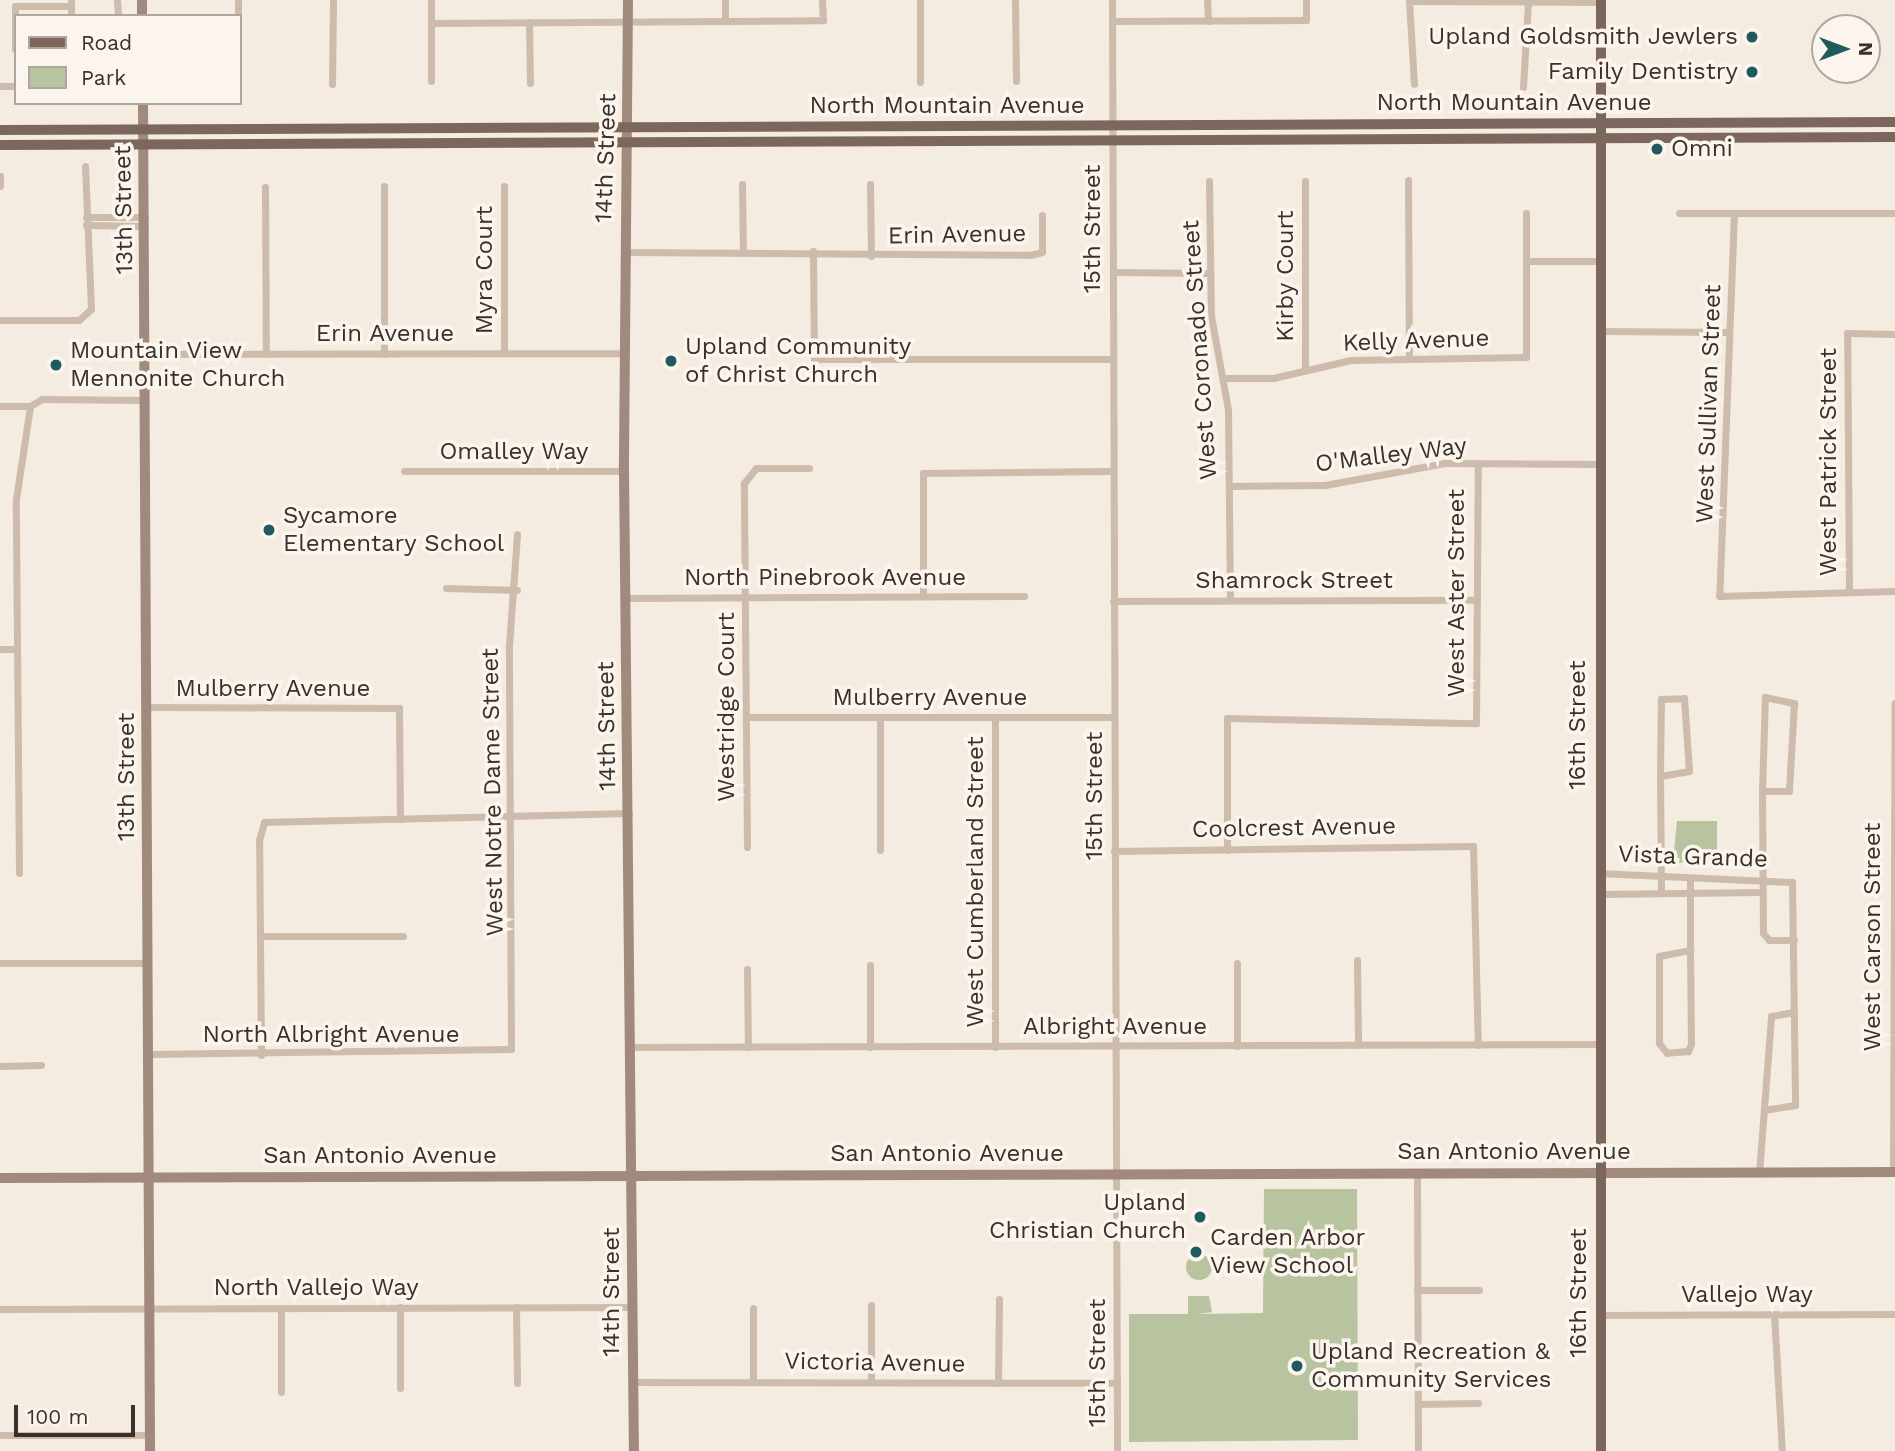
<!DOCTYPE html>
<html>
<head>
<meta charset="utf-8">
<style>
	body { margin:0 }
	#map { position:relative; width:1895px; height:1451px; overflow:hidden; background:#f4ebe1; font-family:"Work Sans",sans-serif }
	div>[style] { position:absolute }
	.green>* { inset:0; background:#b8c4a0 }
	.round { border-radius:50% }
	.street>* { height:7px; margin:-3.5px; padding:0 3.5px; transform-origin:3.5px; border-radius:3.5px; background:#cdbbac }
	.secondary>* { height:10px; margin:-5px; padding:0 5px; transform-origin:5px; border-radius:5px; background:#a18a7d }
	.primary>* { height:10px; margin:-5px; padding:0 5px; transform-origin:5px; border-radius:5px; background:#7d675c }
	.dots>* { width:19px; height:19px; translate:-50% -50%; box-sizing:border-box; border:4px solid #fbf5ee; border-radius:50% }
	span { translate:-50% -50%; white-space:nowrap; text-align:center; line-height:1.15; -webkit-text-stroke:7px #fbf5ee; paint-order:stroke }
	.poi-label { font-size:24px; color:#3b302b }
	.right { translate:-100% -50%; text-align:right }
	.left { translate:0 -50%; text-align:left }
	.street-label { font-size:24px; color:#3b302b }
	.legend { position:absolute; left:14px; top:14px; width:228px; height:91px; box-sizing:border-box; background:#fbf5ee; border:2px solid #aea6a0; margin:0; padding:9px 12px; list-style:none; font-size:21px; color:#3b302b }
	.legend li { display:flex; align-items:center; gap:14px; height:35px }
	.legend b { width:35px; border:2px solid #aea6a0 }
	.north { position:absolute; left:1811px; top:14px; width:70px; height:70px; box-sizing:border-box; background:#fbf5ee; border:2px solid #aea6a0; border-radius:50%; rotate:90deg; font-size:19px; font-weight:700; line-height:28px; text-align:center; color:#3b302b }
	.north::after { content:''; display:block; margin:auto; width:24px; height:32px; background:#1f5a5e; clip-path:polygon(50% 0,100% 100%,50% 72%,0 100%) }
	.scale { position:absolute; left:14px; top:1405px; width:121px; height:32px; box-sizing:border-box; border:4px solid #3b302b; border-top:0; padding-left:9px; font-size:21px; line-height:24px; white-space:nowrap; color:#3b302b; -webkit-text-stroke:5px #fbf5ee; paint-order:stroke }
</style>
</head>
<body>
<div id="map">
	<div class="green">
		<div style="clip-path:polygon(1677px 821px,1717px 821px,1717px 865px,1673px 862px)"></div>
		<div style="clip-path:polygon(1264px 1189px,1357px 1189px,1358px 1440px,1129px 1442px,1129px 1314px,1188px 1314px,1188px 1296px,1209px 1296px,1212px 1312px,1198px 1314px,1263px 1313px)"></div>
		<div class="round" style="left:1186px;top:1254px;width:26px;height:26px"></div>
	</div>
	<div class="street">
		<div style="left:117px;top:0;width:16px;rotate:86deg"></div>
		<div style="left:238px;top:0;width:16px;rotate:90deg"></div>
		<div style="left:431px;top:0;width:81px;rotate:90deg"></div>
		<div style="left:725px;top:0;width:20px;rotate:90deg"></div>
		<div style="left:920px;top:0;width:82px;rotate:90deg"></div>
		<div style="left:1015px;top:0;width:81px;rotate:89.3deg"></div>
		<div style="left:1112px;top:0;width:1451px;rotate:89.8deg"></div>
		<div style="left:1207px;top:0;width:21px;rotate:87deg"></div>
		<div style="left:1409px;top:0;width:84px;rotate:86.6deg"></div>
		<div style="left:1409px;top:1px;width:192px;rotate:0.3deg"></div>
		<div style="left:71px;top:16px;width:16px;rotate:-90deg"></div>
		<div style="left:1112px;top:21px;width:194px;rotate:-0.3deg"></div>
		<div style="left:1306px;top:20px;width:20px;rotate:-90deg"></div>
		<div style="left:529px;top:22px;width:61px;rotate:89.1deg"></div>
		<div style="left:431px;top:23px;width:392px;rotate:-0.4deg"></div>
		<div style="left:823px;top:20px;width:20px;rotate:-93deg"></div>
		<div style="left:15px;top:49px;width:43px;rotate:-90deg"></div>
		<div style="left:15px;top:6px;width:56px"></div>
		<div style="left:332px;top:84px;width:84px;rotate:-89.3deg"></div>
		<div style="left:0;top:86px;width:16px"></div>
		<div style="left:1523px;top:87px;width:85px;rotate:-86.6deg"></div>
		<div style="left:0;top:176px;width:10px;rotate:90deg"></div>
		<div style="left:1408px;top:180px;width:179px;rotate:89.7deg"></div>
		<div style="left:1209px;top:181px;width:135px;rotate:89.2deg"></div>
		<div style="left:1211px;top:316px;width:96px;rotate:79.7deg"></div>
		<div style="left:1228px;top:410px;width:190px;rotate:89.4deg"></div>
		<div style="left:1305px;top:181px;width:189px;rotate:90deg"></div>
		<div style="left:742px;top:184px;width:68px;rotate:89.2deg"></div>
		<div style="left:870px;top:184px;width:72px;rotate:89.2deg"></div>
		<div style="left:384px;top:186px;width:168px;rotate:90deg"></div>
		<div style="left:504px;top:186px;width:167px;rotate:90deg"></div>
		<div style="left:265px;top:187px;width:167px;rotate:89.7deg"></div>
		<div style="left:1679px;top:213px;width:216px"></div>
		<div style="left:1734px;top:213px;width:383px;rotate:92.2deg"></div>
		<div style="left:1719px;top:596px;width:176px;rotate:-1.6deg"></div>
		<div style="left:86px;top:217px;width:59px"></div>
		<div style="left:86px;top:225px;width:59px;rotate:1deg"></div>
		<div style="left:813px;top:251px;width:108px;rotate:89.5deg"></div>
		<div style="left:814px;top:359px;width:298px"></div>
		<div style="left:625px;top:252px;width:405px;rotate:0.4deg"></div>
		<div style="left:1030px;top:255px;width:12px;rotate:-14deg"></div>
		<div style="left:1042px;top:252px;width:37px;rotate:-90deg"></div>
		<div style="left:1526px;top:261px;width:74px"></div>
		<div style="left:1113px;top:272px;width:96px;rotate:0.6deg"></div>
		<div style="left:0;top:320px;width:79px"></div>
		<div style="left:79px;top:320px;width:16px;rotate:-43deg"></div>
		<div style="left:91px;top:309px;width:143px;rotate:-92.4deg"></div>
		<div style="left:1600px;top:331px;width:126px;rotate:0.5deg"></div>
		<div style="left:146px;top:354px;width:478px;rotate:-0.1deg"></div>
		<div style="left:1225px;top:378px;width:48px"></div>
		<div style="left:1273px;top:378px;width:80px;rotate:-13deg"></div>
		<div style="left:1351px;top:360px;width:175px;rotate:-1deg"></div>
		<div style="left:1526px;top:357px;width:144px;rotate:-90deg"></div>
		<div style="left:0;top:406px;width:30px"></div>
		<div style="left:404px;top:471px;width:220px"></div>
		<div style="left:1229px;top:486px;width:96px;rotate:-0.6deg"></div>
		<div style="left:1325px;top:485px;width:122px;rotate:-10.4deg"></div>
		<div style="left:1445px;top:463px;width:155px;rotate:0.4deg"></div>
		<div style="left:446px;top:588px;width:71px;rotate:1.6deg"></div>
		<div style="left:1849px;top:591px;width:258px;rotate:-90.4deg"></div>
		<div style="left:1847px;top:333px;width:48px;rotate:1.2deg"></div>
		<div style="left:923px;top:596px;width:123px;rotate:-90deg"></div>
		<div style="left:923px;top:473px;width:190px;rotate:-0.6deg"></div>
		<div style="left:627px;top:598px;width:397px;rotate:-0.3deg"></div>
		<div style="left:1113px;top:601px;width:363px;rotate:-0.2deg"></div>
		<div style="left:0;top:649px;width:16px"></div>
		<div style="left:1765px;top:697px;width:30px;rotate:12deg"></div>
		<div style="left:1794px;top:703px;width:88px;rotate:93.3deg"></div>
		<div style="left:1789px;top:791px;width:27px;rotate:180deg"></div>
		<div style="left:1762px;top:791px;width:94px;rotate:-88.2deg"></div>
		<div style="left:1684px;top:698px;width:73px;rotate:86.1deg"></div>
		<div style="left:1689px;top:771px;width:29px;rotate:170deg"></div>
		<div style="left:1660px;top:776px;width:77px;rotate:-89.3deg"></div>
		<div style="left:1661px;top:699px;width:23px;rotate:-2deg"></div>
		<div style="left:147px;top:707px;width:252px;rotate:0.2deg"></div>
		<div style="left:399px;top:708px;width:111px;rotate:89.5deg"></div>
		<div style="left:746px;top:717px;width:368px"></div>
		<div style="left:880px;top:718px;width:132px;rotate:90deg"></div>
		<div style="left:995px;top:718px;width:329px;rotate:90deg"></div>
		<div style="left:1660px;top:776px;width:117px;rotate:89.5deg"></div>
		<div style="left:1762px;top:791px;width:142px;rotate:89.6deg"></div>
		<div style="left:1763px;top:933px;width:9px;rotate:49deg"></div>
		<div style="left:1769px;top:940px;width:25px"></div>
		<div style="left:747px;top:847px;width:364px;rotate:-90.5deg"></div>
		<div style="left:744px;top:483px;width:19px;rotate:-51deg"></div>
		<div style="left:756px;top:468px;width:53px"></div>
		<div style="left:1227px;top:850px;width:132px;rotate:-90deg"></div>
		<div style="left:1227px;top:718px;width:249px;rotate:1.2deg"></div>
		<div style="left:1476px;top:723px;width:260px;rotate:-89.6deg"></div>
		<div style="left:1114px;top:851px;width:359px;rotate:-0.8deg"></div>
		<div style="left:1473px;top:846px;width:199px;rotate:88.6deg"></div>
		<div style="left:19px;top:873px;width:374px;rotate:-90.5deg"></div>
		<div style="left:16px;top:499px;width:94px;rotate:-81.4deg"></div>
		<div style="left:30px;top:406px;width:14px;rotate:-30deg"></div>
		<div style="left:42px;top:399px;width:104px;rotate:0.6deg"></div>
		<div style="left:1599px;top:873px;width:193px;rotate:2.7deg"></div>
		<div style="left:1792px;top:882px;width:223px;rotate:89.2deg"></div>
		<div style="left:1795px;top:1105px;width:30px;rotate:171deg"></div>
		<div style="left:1690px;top:880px;width:70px;rotate:90deg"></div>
		<div style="left:1600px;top:894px;width:162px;rotate:-0.7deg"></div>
		<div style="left:260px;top:936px;width:143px"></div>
		<div style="left:1690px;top:950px;width:94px;rotate:89.4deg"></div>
		<div style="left:1691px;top:1044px;width:8px;rotate:113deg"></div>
		<div style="left:1688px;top:1051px;width:21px;rotate:175deg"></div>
		<div style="left:1667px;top:1053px;width:13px;rotate:-129deg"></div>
		<div style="left:1659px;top:1043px;width:87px;rotate:-90deg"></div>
		<div style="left:1659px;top:956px;width:32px;rotate:-11deg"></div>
		<div style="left:1357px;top:960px;width:85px;rotate:89.3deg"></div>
		<div style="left:0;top:963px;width:148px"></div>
		<div style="left:1237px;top:963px;width:83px;rotate:90deg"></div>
		<div style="left:870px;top:965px;width:82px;rotate:90deg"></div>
		<div style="left:747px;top:969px;width:78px;rotate:89.3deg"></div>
		<div style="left:631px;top:1047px;width:968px;rotate:-0.18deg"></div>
		<div style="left:149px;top:1054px;width:362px;rotate:-0.8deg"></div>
		<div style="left:511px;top:1049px;width:403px;rotate:-90.3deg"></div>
		<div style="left:509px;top:646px;width:112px;rotate:-85.9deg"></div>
		<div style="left:261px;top:1055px;width:215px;rotate:-90.5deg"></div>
		<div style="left:259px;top:840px;width:19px;rotate:-74deg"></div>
		<div style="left:264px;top:822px;width:365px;rotate:-1.4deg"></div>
		<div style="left:0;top:1066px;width:41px;rotate:-1.4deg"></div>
		<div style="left:1893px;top:1172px;width:469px;rotate:-89.8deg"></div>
		<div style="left:1417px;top:1173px;width:278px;rotate:89.8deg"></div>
		<div style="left:1759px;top:1173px;width:157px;rotate:-85.6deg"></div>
		<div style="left:1771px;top:1016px;width:23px;rotate:-10deg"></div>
		<div style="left:1417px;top:1290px;width:62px"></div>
		<div style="left:871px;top:1305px;width:76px;rotate:90deg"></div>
		<div style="left:400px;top:1307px;width:81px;rotate:90deg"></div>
		<div style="left:516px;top:1307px;width:76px;rotate:89.2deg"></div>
		<div style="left:281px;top:1308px;width:84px;rotate:90deg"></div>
		<div style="left:753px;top:1308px;width:73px;rotate:90deg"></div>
		<div style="left:0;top:1309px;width:633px;rotate:-0.18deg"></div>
		<div style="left:1774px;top:1314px;width:137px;rotate:86.7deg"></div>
		<div style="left:1600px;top:1315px;width:295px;rotate:-0.2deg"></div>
		<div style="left:633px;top:1382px;width:484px;rotate:0.1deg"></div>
		<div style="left:998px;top:1383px;width:84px;rotate:-89.3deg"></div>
		<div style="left:1418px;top:1404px;width:60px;rotate:-1deg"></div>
		<div style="left:0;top:1435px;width:150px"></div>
	</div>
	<div class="secondary">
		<div style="left:142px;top:0;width:16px;rotate:90deg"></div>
		<div style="left:628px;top:0;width:471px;rotate:90.5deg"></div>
		<div style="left:624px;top:471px;width:980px;rotate:89.42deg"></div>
		<div style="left:143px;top:103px;width:1348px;rotate:89.7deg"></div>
		<div style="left:0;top:1178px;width:1895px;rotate:-0.18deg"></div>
	</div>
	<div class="primary">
		<div style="left:0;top:130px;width:1895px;rotate:-0.24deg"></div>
		<div style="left:0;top:145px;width:1895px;rotate:-0.24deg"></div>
		<div style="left:1601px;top:1451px;width:1451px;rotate:-90deg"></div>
	</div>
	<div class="dots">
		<div style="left:1752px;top:37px;background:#1f5a5e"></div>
		<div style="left:1752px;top:72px;background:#1f5a5e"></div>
		<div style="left:1657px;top:149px;background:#1f5a5e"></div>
		<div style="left:671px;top:361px;background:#1f5a5e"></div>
		<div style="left:56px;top:365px;background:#1f5a5e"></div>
		<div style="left:269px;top:530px;background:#1f5a5e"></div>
		<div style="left:1200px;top:1217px;background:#1f5a5e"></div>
		<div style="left:1196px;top:1252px;background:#1f5a5e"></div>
		<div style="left:1297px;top:1366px;background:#1f5a5e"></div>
	</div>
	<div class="poi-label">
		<span class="right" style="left:1738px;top:37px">Upland Goldsmith Jewlers</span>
		<span class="right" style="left:1738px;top:72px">Family Dentistry</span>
		<span class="left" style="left:1671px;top:149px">Omni</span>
		<span class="left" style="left:685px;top:361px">Upland Community<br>of Christ Church</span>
		<span class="left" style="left:70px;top:365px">Mountain View<br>Mennonite Church</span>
		<span class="left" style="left:283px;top:530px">Sycamore<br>Elementary School</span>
		<span class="right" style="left:1186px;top:1217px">Upland<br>Christian Church</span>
		<span class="left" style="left:1210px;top:1252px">Carden Arbor<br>View School</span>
		<span class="left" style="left:1311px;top:1366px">Upland Recreation &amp;<br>Community Services</span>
	</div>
	<div class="street-label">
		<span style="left:1514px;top:103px">North Mountain Avenue</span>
		<span style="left:947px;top:106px">North Mountain Avenue</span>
		<span style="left:606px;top:158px;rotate:-88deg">14th Street</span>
		<span style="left:124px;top:210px;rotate:-91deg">13th Street</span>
		<span style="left:1093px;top:229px;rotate:-90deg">15th Street</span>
		<span style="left:957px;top:235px;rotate:-1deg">Erin Avenue</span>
		<span style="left:485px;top:270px;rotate:-90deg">Myra Court</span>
		<span style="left:1286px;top:276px;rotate:-90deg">Kirby Court</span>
		<span style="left:385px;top:334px">Erin Avenue</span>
		<span style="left:1416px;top:341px;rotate:-2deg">Kelly Avenue</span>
		<span style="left:1200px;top:350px;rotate:-94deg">West Coronado Street</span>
		<span style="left:1709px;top:404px;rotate:-88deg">West Sullivan Street</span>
		<span style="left:514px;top:452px">Omalley Way</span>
		<span style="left:1391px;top:455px;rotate:-7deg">O'Malley Way</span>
		<span style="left:1829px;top:462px;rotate:-90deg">West Patrick Street</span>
		<span style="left:825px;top:578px">North Pinebrook Avenue</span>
		<span style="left:1294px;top:581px">Shamrock Street</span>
		<span style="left:1457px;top:593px;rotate:-90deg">West Aster Street</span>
		<span style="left:273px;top:689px">Mulberry Avenue</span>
		<span style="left:930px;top:698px">Mulberry Avenue</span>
		<span style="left:727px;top:707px;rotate:-90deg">Westridge Court</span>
		<span style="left:1578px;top:725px;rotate:-90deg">16th Street</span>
		<span style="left:607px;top:726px;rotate:-91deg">14th Street</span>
		<span style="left:127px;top:777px;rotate:-90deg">13th Street</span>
		<span style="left:493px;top:792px;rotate:-91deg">West Notre Dame Street</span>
		<span style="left:1095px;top:796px;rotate:-90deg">15th Street</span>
		<span style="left:1294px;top:828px;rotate:-1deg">Coolcrest Avenue</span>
		<span style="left:1693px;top:857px;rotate:2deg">Vista Grande</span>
		<span style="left:976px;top:882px;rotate:-90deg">West Cumberland Street</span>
		<span style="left:1873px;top:937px;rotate:-90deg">West Carson Street</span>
		<span style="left:1115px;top:1027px">Albright Avenue</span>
		<span style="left:331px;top:1035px">North Albright Avenue</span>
		<span style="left:1514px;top:1152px">San Antonio Avenue</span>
		<span style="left:947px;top:1154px">San Antonio Avenue</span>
		<span style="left:380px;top:1156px">San Antonio Avenue</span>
		<span style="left:316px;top:1288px">North Vallejo Way</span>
		<span style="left:612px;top:1292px;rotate:-90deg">14th Street</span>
		<span style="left:1579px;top:1293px;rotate:-90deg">16th Street</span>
		<span style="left:1747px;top:1295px">Vallejo Way</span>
		<span style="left:875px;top:1363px;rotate:1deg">Victoria Avenue</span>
		<span style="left:1098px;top:1363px;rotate:-90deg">15th Street</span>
	</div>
	<ul class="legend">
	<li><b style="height:9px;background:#7d675c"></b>Road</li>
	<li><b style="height:19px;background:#b8c4a0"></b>Park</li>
	</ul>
	<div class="north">N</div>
	<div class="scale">100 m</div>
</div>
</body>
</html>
